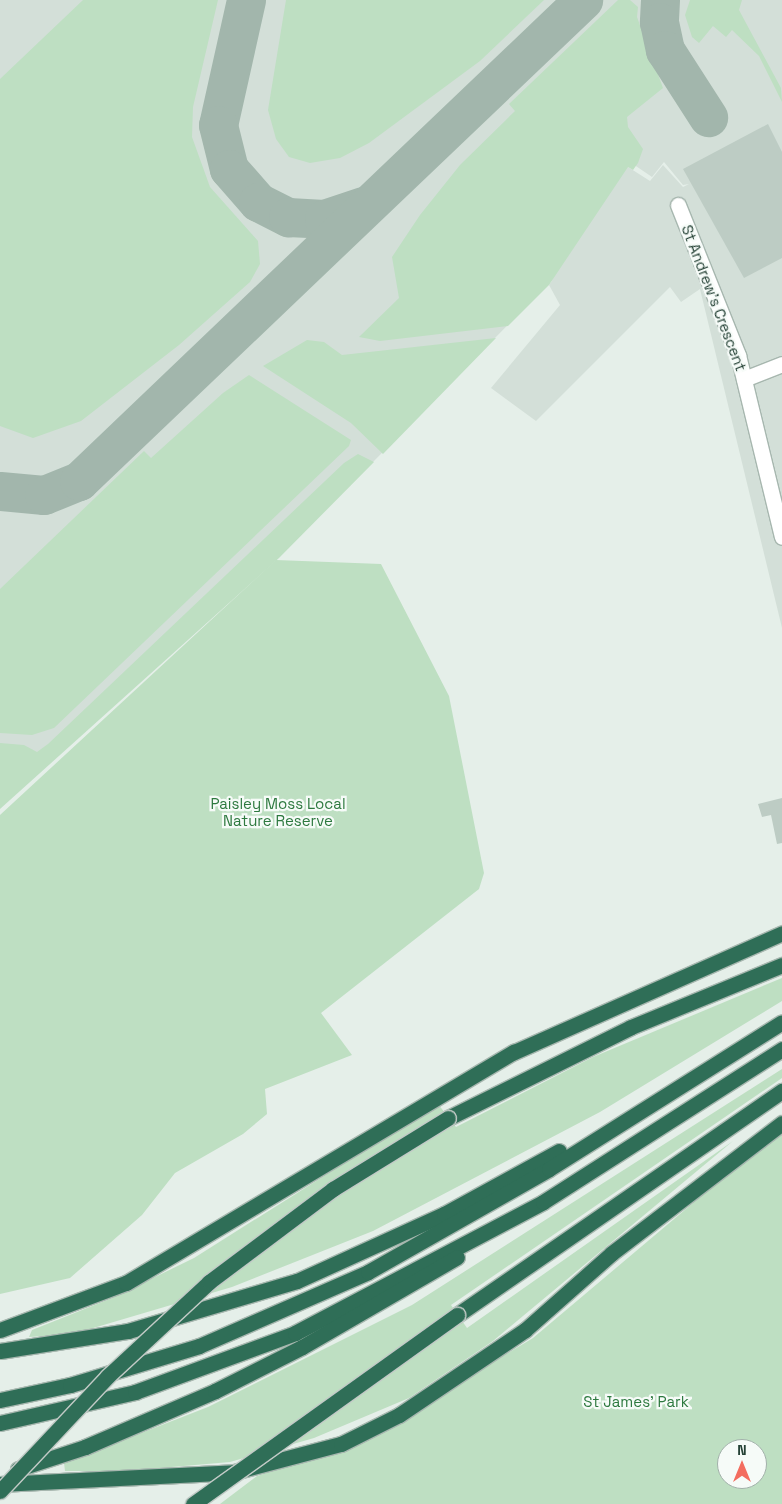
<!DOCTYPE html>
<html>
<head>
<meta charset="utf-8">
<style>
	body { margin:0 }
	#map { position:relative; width:782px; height:1504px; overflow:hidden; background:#e5efe9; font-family:"Space Grotesk",sans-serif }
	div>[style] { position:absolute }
	.built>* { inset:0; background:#d3dfd8 }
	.green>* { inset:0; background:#bedfc2 }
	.taxiway>* { height:39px; margin:-19.5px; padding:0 19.5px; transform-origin:19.5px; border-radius:19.5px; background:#a2b6ac }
	.building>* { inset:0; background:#bdccc4 }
	.roads { filter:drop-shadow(1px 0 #a7b7af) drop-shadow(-1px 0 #a7b7af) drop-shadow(0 1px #a7b7af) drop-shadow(0 -1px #a7b7af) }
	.minor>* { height:15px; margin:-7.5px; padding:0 7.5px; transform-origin:7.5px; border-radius:7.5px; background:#fff }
	.highway>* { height:15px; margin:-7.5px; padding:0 7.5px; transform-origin:7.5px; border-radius:7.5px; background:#2f6e57 }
	.bridges { filter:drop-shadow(1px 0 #c2cac6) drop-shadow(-1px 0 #c2cac6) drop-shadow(0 1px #c2cac6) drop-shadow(0 -1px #c2cac6) }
	.highway-bridge>* { height:15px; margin:-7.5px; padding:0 7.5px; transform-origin:7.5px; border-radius:7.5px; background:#2f6e57 }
	span { translate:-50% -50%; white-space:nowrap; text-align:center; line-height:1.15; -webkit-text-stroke:4.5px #f6fbf8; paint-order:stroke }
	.street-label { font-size:15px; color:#244135 }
	.park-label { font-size:15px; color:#2d793f }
	.north { position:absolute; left:717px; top:1439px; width:50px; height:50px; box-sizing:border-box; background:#f6fbf8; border:1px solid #a2b1aa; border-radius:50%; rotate:0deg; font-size:14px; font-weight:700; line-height:20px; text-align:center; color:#244135 }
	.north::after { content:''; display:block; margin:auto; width:18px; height:22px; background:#f36d5f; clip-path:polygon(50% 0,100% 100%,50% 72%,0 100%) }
</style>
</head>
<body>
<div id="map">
	<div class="built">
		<div style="clip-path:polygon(evenodd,0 0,782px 0,782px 628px,700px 289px,681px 302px,670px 287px,536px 421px,491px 388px,560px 305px,549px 285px,553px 279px,374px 461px,0 807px,0 0,630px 162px,652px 177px,664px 162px,683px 185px,689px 184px,683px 187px,663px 165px,650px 181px,628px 167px,630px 162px)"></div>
	</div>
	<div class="green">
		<div style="clip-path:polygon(83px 0,218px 0,193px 107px,192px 137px,210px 187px,258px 241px,260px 264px,250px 282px,179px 345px,81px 421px,33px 438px,0 426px,0 79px)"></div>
		<div style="clip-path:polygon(286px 0,544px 0,480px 61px,369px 143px,340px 158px,310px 163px,289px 157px,276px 139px,268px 110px)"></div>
		<div style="clip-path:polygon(618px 0,630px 0,638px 7px,637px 17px,663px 88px,627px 117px,628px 127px,643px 149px,638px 163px,633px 170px,628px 167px,549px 285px,508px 326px,380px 341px,359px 337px,399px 298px,392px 257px,420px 215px,460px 165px,515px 111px,509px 104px)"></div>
		<div style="clip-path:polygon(690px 0,742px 0,739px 10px,781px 88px,782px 102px,759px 56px,732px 30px,726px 37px,713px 26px,699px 43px,692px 37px,685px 15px)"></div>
		<div style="clip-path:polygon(496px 338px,383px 454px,351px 423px,263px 366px,307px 340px,324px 342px,342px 355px)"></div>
		<div style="clip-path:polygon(249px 375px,351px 440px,349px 446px,54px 728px,32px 735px,0 733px,0 589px,144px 451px,151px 458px,223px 393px)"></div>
		<div style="clip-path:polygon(358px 454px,374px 462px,279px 558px,0 809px,0 743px,24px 745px,37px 752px,48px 744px,344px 463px)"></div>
		<div style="clip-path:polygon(276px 560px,381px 564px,449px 696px,484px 873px,479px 889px,321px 1013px,352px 1055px,265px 1089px,267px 1114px,243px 1134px,175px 1173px,142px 1215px,70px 1278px,0 1294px,0 815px)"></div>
		<div style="clip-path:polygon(782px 978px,782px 1001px,600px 1112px,373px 1231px,232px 1287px,73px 1334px,29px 1337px,32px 1330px,112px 1298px,194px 1258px,438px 1104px,456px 1127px,593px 1057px)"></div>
		<div style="clip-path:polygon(782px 1069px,782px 1078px,451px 1305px,467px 1328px,733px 1141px,493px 1341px,409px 1398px,314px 1438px,230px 1462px,125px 1471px,65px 1471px,64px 1463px,208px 1407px,412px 1305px)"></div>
		<div style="clip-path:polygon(evenodd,782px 1134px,782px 1504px,220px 1504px,257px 1476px,357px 1444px,533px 1338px,744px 1160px,782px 1134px,727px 1449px,757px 1449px,757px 1479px,727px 1479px,727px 1449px)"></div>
	</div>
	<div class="taxiway">
		<div style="left:246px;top:0;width:128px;rotate:102.6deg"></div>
		<div style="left:218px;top:125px;width:45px;rotate:76deg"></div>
		<div style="left:229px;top:169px;width:44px;rotate:48.7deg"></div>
		<div style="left:258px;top:202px;width:34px;rotate:27deg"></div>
		<div style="left:288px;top:217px;width:36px;rotate:3deg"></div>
		<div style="left:324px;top:219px;width:41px;rotate:-18.4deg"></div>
		<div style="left:660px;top:0;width:22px;rotate:93deg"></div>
		<div style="left:659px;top:22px;width:29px;rotate:78deg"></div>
		<div style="left:665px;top:50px;width:80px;rotate:57.3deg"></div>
		<div style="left:0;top:491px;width:44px;rotate:5.2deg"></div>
		<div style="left:44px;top:495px;width:38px;rotate:-22deg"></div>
		<div style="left:79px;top:481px;width:697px;rotate:-43.66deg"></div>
	</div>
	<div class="building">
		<div style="clip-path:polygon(768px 124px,782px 152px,782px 258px,744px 278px,683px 169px)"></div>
		<div style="clip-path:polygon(782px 798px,782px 843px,777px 844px,771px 815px,762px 817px,758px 804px)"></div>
	</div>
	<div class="roads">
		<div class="minor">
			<div style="left:678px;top:205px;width:162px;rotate:68.2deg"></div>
			<div style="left:738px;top:355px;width:187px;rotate:76.4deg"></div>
			<div style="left:744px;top:379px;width:41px;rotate:-21.5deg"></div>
		</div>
		<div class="highway">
			<div style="left:448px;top:1118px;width:204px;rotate:-26.4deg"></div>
			<div style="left:631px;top:1027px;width:163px;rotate:-22.3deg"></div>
			<div style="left:457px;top:1315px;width:395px;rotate:-34.6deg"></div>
			<div style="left:0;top:1330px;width:134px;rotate:-20.5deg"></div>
			<div style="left:126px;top:1283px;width:452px;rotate:-30.8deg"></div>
			<div style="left:514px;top:1052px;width:293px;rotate:-23.9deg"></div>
			<div style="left:0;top:1351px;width:130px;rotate:-8.9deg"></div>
			<div style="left:128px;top:1331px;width:176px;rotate:-16.5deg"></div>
			<div style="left:297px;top:1281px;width:162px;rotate:-24.5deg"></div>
			<div style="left:444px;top:1214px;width:131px;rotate:-28.7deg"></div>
			<div style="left:0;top:1400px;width:72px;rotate:-12.1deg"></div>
			<div style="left:70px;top:1385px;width:135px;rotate:-16.8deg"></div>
			<div style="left:199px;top:1346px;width:184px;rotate:-23.6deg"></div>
			<div style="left:368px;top:1272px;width:208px;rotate:-29.6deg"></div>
			<div style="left:549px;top:1169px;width:275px;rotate:-32.2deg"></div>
			<div style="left:0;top:1423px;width:139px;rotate:-12.9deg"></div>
			<div style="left:135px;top:1392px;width:171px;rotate:-20.2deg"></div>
			<div style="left:295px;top:1333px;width:280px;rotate:-27.8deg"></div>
			<div style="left:543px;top:1202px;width:284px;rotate:-32.6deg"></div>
			<div style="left:18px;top:1469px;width:71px;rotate:-18.2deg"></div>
			<div style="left:85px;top:1447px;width:142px;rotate:-23.3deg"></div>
			<div style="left:215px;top:1391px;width:97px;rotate:-26.8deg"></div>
			<div style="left:302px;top:1347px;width:179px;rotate:-30.1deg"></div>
			<div style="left:0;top:1484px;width:234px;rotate:-2.9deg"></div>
			<div style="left:234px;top:1472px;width:111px;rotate:-14.7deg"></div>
			<div style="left:341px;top:1444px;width:65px;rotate:-26.6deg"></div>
			<div style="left:399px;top:1415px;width:152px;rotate:-34deg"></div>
			<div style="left:525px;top:1330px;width:116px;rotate:-41.5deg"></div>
			<div style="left:612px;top:1253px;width:214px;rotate:-37.4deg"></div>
		</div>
	</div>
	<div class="bridges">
		<div class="highway-bridge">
			<div style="left:0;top:1491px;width:158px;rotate:-46.8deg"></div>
			<div style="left:108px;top:1376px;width:138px;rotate:-42.9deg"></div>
			<div style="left:209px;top:1282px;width:155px;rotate:-36.9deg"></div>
			<div style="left:333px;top:1189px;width:135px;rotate:-31.7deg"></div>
			<div style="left:193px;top:1504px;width:325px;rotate:-35.6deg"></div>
		</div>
	</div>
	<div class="street-label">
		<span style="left:714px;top:298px;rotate:69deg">St Andrew's Crescent</span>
	</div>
	<div class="park-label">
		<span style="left:278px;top:812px">Paisley Moss Local<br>Nature Reserve</span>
		<span style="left:636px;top:1402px">St James' Park</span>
	</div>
	<div class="north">N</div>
</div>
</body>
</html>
